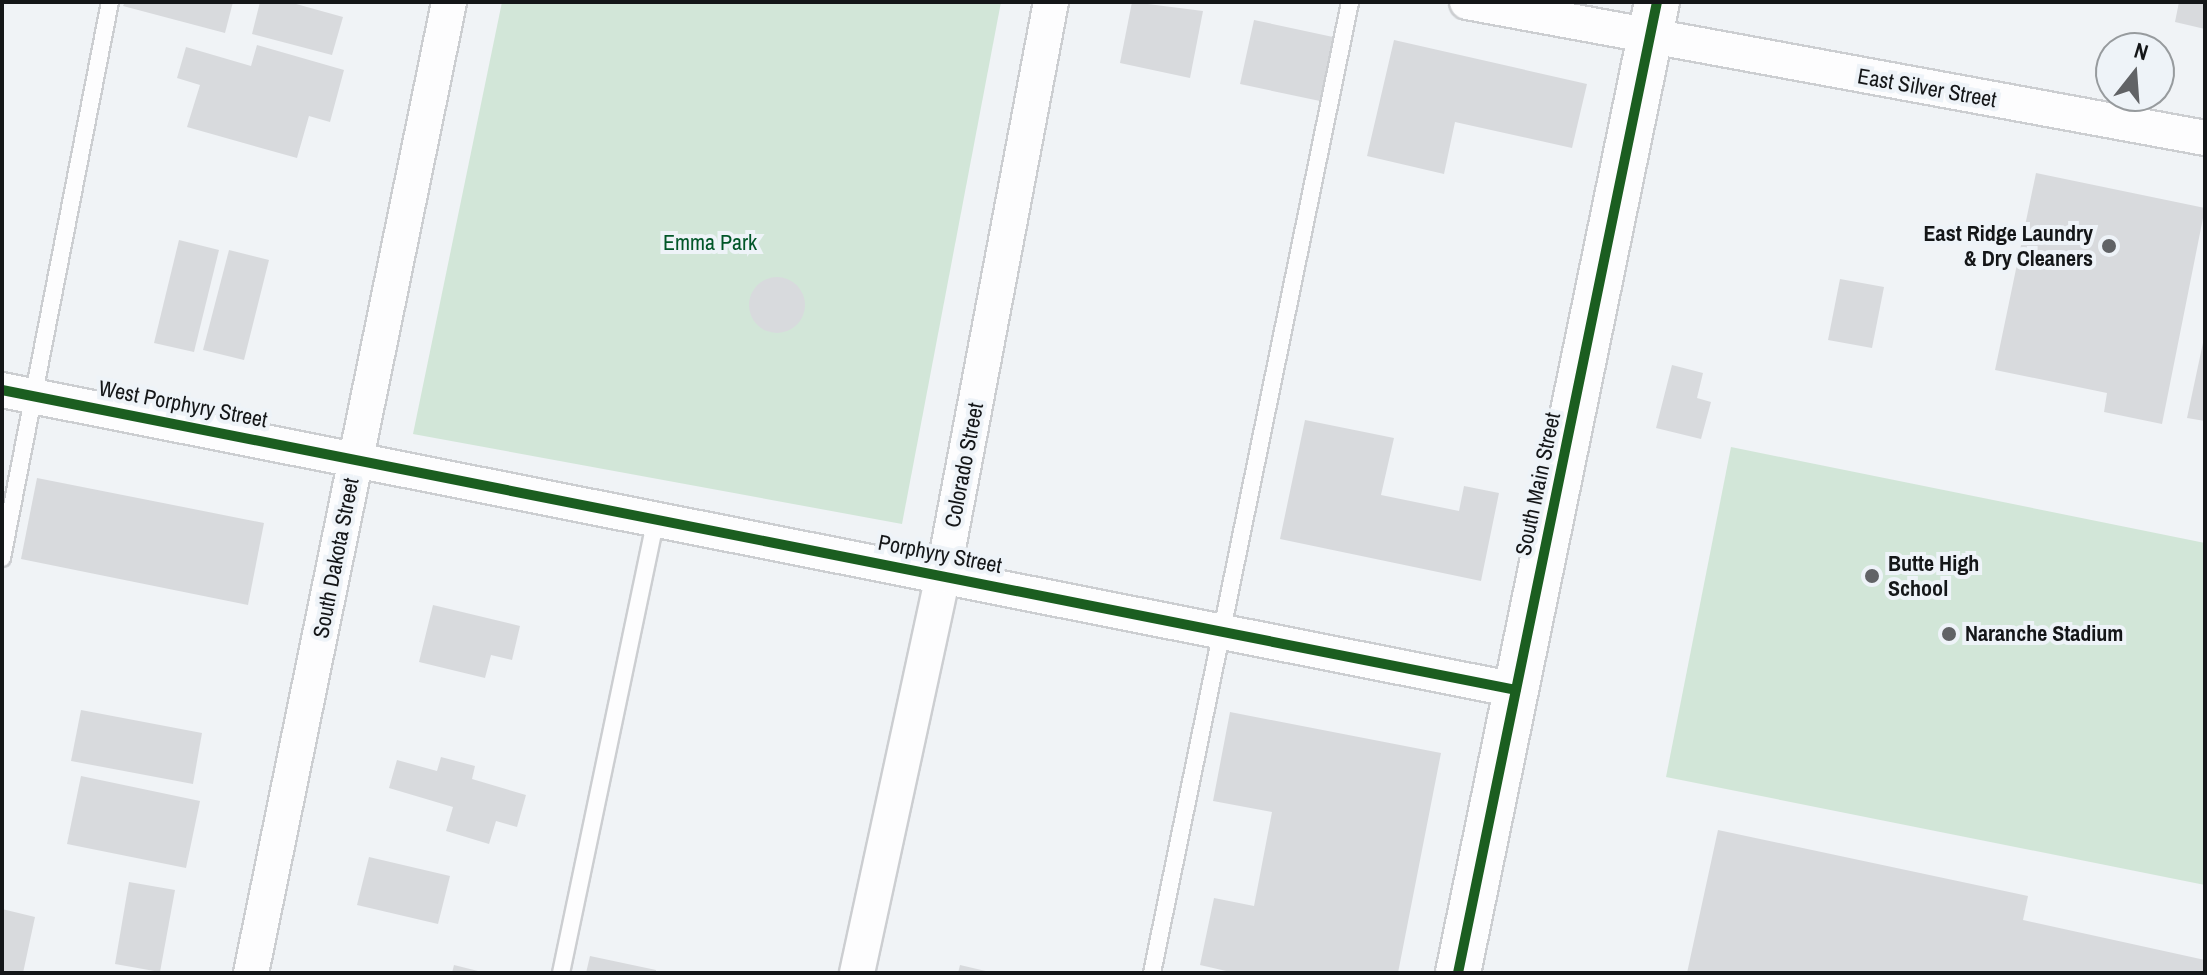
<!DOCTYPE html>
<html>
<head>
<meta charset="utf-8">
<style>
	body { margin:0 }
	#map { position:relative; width:2207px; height:975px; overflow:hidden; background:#f0f3f6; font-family:"Archivo Narrow",sans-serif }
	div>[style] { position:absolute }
	.green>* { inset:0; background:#d2e6d8 }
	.building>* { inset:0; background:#d8dadd }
	.round { border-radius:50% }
	.roads { filter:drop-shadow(2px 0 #ccced1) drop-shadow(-2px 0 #ccced1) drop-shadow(0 2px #ccced1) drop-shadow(0 -2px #ccced1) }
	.lane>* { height:16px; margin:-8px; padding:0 8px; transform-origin:8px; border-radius:8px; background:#fdfdfe }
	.street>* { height:34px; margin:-17px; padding:0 17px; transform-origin:17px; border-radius:17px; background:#fdfdfe }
	.secondary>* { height:44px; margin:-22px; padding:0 22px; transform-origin:22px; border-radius:22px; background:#fdfdfe }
	.cycleway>* { height:10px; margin:-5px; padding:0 5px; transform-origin:5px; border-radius:5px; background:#1b5e20 }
	.dots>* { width:22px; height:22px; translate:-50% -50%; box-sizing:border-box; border:4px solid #eef3f8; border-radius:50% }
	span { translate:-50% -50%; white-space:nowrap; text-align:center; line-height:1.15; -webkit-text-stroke:8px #eef3f8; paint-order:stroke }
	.street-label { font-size:22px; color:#141618 }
	.poi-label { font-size:22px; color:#141618; font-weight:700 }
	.right { translate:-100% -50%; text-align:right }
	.left { translate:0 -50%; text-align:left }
	.park-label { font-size:22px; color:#015628 }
	.frame { position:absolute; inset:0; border:4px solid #141618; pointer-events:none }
	.north { position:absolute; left:2095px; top:32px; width:80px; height:80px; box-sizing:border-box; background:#eef3f8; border:2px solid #979b9e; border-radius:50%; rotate:17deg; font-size:22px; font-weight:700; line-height:32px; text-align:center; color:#141618 }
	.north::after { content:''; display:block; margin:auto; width:28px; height:36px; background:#616366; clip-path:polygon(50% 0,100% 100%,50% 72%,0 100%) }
</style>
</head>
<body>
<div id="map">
	<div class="green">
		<div style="clip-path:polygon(502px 2px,1001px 2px,902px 524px,413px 434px)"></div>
		<div style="clip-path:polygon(1731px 447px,2205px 543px,2205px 885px,1666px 777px)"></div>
	</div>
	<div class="building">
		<div style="clip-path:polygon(125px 2px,233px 2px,225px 33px,123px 6px)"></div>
		<div style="clip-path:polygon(260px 2px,289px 2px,343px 17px,332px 55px,252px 34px)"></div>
		<div style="clip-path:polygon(1132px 2px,1203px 11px,1190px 78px,1120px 63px)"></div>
		<div style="clip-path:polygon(2179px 2px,2205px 2px,2205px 29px,2175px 22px)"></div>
		<div style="clip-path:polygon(1254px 20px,1333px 37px,1320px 101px,1240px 84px)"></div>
		<div style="clip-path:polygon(1394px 40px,1587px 84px,1572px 148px,1455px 122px,1444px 174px,1367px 156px)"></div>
		<div style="clip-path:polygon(257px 45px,344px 70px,330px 122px,309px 116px,297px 158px,187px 127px,200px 85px,177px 78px,186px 47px,251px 66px)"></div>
		<div style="clip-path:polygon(2036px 173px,2205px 208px,2162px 424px,2104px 412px,2107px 393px,1995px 370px)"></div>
		<div style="clip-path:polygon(179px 240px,219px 250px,194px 352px,154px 343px)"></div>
		<div style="clip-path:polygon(229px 250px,269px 260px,244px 360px,203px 350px)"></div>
		<div class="round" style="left:749px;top:277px;width:56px;height:56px"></div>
		<div style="clip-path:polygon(1840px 279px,1884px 287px,1872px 348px,1828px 340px)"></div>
		<div style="clip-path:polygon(2204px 338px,2205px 339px,2205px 421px,2187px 418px)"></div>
		<div style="clip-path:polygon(1672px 365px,1703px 373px,1697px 398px,1711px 402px,1701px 439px,1656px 428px)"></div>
		<div style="clip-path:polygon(1305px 420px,1394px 438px,1381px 495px,1459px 511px,1464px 486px,1499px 493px,1481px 581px,1280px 539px)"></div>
		<div style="clip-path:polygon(37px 478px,264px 523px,248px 605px,21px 559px)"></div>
		<div style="clip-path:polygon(433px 605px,520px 626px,512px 660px,491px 655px,485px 678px,419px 662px)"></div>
		<div style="clip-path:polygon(81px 710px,202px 733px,193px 784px,71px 761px)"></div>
		<div style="clip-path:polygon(1230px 712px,1441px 753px,1398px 973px,1235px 973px,1200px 965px,1214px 898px,1254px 906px,1272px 812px,1213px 801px)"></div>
		<div style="clip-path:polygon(441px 757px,475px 766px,472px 779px,526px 795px,517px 827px,496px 821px,489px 844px,446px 831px,453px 807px,389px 788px,397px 760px,437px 771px)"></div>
		<div style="clip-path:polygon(81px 776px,200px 801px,186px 868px,67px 844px)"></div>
		<div style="clip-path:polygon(1718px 830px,2028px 896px,2023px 920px,2205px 960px,2205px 973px,1687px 973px)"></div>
		<div style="clip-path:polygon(369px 857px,450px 876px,438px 924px,357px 905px)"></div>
		<div style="clip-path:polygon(129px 882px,175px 890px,160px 972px,115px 964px)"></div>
		<div style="clip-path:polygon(2px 909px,35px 917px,23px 973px,2px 973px)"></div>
		<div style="clip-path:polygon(590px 956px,656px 970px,656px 973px,586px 973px)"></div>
		<div style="clip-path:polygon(454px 965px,482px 972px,481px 973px,452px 973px)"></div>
		<div style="clip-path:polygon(960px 965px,990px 972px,989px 973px,958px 973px)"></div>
	</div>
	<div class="roads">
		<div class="lane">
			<div style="left:2px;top:558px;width:566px;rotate:-79.01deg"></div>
			<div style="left:561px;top:973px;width:465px;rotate:-78.2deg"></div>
			<div style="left:1152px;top:973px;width:991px;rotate:-78.47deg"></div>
		</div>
		<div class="street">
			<div style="left:1467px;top:2px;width:750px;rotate:10.44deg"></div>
			<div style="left:2px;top:390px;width:1543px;rotate:11.21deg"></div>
			<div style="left:251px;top:973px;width:991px;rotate:-78.47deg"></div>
			<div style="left:857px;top:973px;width:407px;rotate:-77.8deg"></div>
			<div style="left:943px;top:575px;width:583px;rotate:-79.33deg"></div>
		</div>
		<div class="secondary">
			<div style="left:1458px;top:973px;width:991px;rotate:-78.42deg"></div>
		</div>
	</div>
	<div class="cycleway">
		<div style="left:2px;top:390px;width:1543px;rotate:11.21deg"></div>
		<div style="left:1458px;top:973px;width:991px;rotate:-78.42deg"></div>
	</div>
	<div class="dots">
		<div style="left:2109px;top:246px;background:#616366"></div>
		<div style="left:1872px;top:576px;background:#616366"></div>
		<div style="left:1949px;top:634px;background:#616366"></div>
	</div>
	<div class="street-label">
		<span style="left:1927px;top:88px;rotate:10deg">East Silver Street</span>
		<span style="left:183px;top:404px;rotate:11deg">West Porphyry Street</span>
		<span style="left:964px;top:465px;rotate:-79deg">Colorado Street</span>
		<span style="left:1538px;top:484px;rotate:-78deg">South Main Street</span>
		<span style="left:940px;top:554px;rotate:11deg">Porphyry Street</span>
		<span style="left:336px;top:558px;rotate:-79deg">South Dakota Street</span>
	</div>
	<div class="poi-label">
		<span class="right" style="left:2093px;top:246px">East Ridge Laundry<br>&amp; Dry Cleaners</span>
		<span class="left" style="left:1888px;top:576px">Butte High<br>School</span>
		<span class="left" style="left:1965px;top:634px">Naranche Stadium</span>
	</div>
	<div class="park-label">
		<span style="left:710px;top:243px">Emma Park</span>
	</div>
	<div class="frame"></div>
	<div class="north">N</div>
</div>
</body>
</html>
